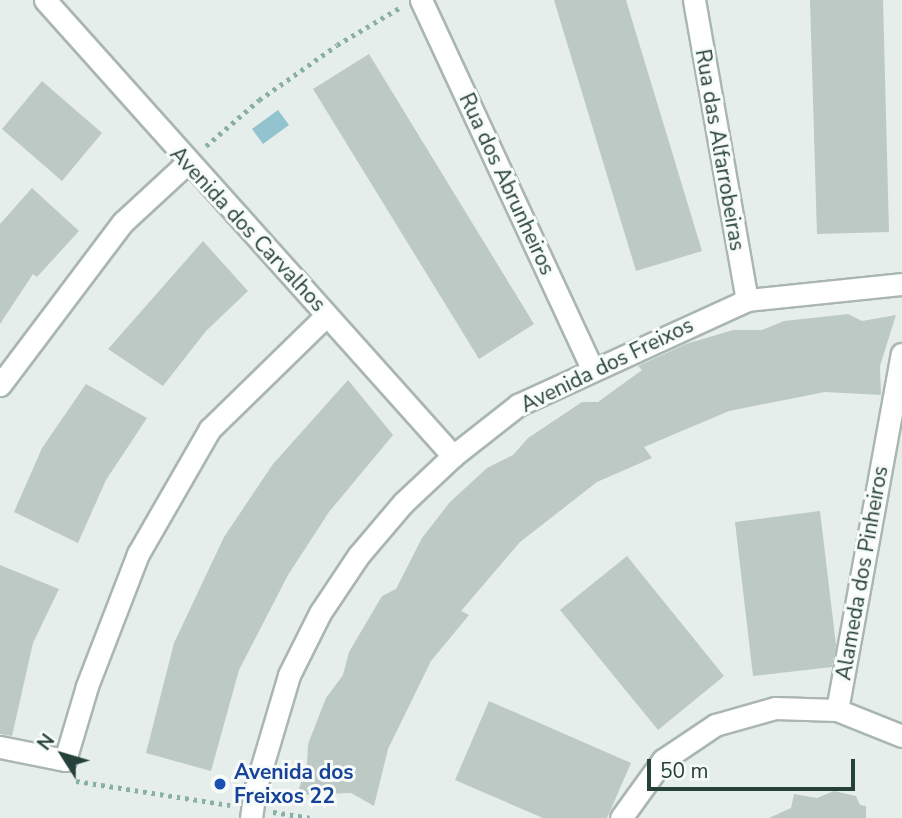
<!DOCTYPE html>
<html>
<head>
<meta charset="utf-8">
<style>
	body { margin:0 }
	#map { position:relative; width:902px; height:818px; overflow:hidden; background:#e6eeeb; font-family:"Nunito Sans",sans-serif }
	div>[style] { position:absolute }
	.water>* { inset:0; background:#92c4cf }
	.building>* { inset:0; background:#bcc9c4 }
	.path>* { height:4.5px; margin-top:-2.25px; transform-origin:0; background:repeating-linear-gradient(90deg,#89b0a5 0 3.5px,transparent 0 8.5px) }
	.roads { filter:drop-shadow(2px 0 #a9b6b2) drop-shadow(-2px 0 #a9b6b2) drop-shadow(0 2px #a9b6b2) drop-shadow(0 -2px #a9b6b2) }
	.minor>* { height:21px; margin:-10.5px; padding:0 10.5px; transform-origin:10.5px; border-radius:10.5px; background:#fff }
	.dots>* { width:19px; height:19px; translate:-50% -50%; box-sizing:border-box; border:4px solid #f7fbf9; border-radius:50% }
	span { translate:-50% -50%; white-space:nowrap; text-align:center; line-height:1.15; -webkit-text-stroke:6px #f7fbf9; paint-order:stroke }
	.street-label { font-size:21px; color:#26403a }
	.transit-label { font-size:21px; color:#164399; font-weight:700 }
	.left { translate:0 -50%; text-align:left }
	.north { position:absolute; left:28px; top:720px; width:70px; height:70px; -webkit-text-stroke:5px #f7fbf9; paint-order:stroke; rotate:307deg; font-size:19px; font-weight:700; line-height:28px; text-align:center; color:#26403a }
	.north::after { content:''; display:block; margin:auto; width:24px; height:32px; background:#26403a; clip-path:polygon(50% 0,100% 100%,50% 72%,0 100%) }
	.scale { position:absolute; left:647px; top:759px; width:208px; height:32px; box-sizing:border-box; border:4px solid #26403a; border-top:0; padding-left:9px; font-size:21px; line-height:24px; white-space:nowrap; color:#26403a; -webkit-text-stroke:5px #f7fbf9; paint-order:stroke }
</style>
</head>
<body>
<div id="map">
	<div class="water">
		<div style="clip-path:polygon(278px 110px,289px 125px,263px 144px,252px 129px)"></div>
	</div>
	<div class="building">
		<div style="clip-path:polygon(554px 0,626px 0,702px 251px,636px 271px)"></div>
		<div style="clip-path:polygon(810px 0,883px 0,889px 232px,817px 234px)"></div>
		<div style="clip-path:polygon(369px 54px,534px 324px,479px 359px,313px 89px)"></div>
		<div style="clip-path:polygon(42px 81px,102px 133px,62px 181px,2px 129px)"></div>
		<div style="clip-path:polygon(32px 188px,79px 231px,37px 277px,33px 274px,0 324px,0 224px)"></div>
		<div style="clip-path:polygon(203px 241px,248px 291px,206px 331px,163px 386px,108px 349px)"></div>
		<div style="clip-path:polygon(848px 314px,862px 321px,896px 315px,880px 366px,881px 395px,825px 392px,729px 411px,644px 447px,652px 458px,597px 482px,520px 542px,461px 611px,469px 615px,431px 661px,388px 749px,374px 806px,351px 793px,297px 795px,307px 764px,308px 744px,326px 698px,343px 675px,349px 652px,382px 596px,396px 589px,422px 538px,450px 502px,487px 468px,513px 455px,528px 438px,582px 402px,598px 402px,642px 370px,638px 366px,686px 344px,733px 330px,762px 330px,784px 321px)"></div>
		<div style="clip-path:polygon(348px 380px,393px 435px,329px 512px,288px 575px,239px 670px,211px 771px,146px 753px,174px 643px,224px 537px,273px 464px)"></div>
		<div style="clip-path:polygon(86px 384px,147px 418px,106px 480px,78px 543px,14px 512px,42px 448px)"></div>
		<div style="clip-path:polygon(820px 511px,836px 645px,832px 667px,753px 676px,735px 522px)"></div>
		<div style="clip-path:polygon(627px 556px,724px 676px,658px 730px,560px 610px)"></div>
		<div style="clip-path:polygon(0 565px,59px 589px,33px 643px,12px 736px,0 734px)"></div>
		<div style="clip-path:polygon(489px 701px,631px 763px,607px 818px,543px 818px,455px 780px)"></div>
		<div style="clip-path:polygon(834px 791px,856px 796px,860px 805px,866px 806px,866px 818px,769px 818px,791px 808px,794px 794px,817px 798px)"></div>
	</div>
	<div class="path">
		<div style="left:206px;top:146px;width:70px;rotate:-41deg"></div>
		<div style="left:259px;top:100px;width:95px;rotate:-35.2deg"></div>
		<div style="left:337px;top:45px;width:74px;rotate:-30.7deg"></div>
		<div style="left:76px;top:781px;width:156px;rotate:8.9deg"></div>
		<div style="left:273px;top:812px;width:37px;rotate:9deg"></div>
	</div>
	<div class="roads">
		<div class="minor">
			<div style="left:45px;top:0;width:612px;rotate:48.18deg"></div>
			<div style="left:421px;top:0;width:406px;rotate:65.1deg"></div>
			<div style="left:694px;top:0;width:305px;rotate:80deg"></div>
			<div style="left:0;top:385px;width:204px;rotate:-53deg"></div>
			<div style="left:123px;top:222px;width:87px;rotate:-42.7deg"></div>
			<div style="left:837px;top:710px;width:362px;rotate:-79.7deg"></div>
			<div style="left:0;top:747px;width:66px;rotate:11.3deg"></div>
			<div style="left:65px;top:760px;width:77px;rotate:-73.4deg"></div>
			<div style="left:87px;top:686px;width:142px;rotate:-68.9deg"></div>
			<div style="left:138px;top:554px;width:144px;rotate:-60.1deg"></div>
			<div style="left:210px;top:429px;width:163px;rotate:-44.3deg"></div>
			<div style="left:251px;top:818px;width:28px;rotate:-82deg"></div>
			<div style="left:255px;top:790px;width:120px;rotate:-73.5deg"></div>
			<div style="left:289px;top:675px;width:69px;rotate:-63.4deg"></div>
			<div style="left:320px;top:613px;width:69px;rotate:-56.3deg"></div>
			<div style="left:358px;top:556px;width:70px;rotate:-49.7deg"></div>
			<div style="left:403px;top:503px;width:69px;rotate:-43.2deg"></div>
			<div style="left:453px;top:456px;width:83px;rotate:-38.1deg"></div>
			<div style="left:518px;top:405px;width:252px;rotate:-24.6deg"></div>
			<div style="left:747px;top:300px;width:156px;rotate:-5.9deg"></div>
			<div style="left:621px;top:818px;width:72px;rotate:-54.1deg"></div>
			<div style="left:663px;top:760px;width:63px;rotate:-33.9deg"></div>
			<div style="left:715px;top:725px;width:62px;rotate:-15.8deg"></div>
			<div style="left:775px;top:708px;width:62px;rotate:1.8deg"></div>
			<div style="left:837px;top:710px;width:70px;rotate:21.8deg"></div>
		</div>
	</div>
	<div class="dots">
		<div style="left:220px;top:784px;background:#1a4fb4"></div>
	</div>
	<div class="street-label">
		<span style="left:720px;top:150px;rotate:80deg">Rua das Alfarrobeiras</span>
		<span style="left:507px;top:184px;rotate:65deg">Rua dos Abrunheiros</span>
		<span style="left:248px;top:229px;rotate:47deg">Avenida dos Carvalhos</span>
		<span style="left:607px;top:365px;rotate:-26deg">Avenida dos Freixos</span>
		<span style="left:862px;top:573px;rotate:-80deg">Alameda dos Pinheiros</span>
	</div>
	<div class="transit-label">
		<span class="left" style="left:234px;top:784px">Avenida dos<br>Freixos 22</span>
	</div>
	<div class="north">N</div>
	<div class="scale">50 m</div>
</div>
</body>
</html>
